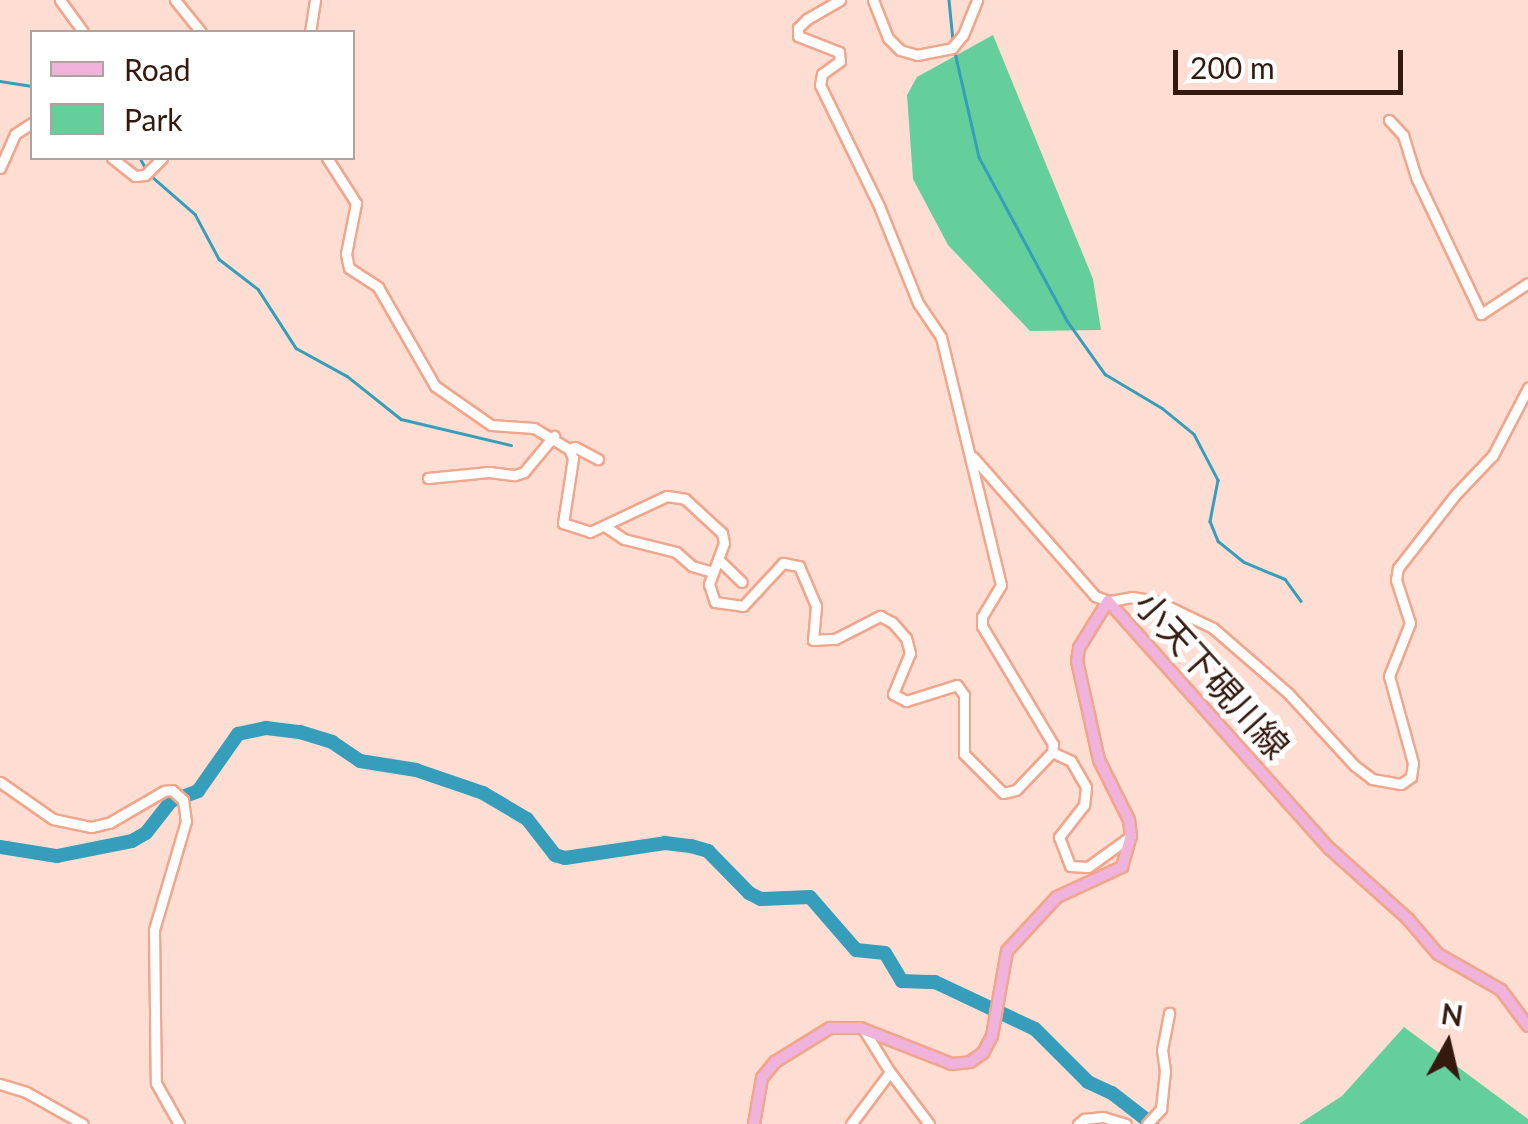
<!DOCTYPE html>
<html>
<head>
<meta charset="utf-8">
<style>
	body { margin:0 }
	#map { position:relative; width:1528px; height:1124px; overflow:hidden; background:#feded3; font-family:Lato,"Noto Sans JP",sans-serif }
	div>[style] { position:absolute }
	.green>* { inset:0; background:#65cf9b }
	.stream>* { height:2.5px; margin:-1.25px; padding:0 1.25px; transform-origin:1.25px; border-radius:1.25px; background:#369ebb }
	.river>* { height:14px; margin:-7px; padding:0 7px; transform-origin:7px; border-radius:7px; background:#369ebb }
	.roads { filter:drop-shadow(2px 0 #f1a68c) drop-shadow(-2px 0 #f1a68c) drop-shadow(0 2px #f1a68c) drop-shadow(0 -2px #f1a68c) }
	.minor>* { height:9px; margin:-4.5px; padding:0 4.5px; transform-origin:4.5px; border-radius:4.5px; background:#fff }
	.major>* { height:10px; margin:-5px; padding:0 5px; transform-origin:5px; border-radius:5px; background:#efb3dc }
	span { translate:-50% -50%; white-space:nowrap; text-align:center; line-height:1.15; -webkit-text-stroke:10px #fff; paint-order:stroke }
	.street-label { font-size:35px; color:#35190f }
	.legend { position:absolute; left:30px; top:30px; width:325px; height:130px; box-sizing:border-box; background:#fff; border:2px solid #aea39f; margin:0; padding:12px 18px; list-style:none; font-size:30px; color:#35190f }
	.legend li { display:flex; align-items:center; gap:20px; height:50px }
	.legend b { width:50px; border:2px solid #aea39f }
	.north { position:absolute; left:1398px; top:994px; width:100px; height:100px; -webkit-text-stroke:8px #fff; paint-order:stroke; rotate:8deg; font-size:28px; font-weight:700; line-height:40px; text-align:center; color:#35190f }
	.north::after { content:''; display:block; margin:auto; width:35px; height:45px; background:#35190f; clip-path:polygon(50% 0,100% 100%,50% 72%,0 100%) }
	.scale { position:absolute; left:1173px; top:50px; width:230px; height:45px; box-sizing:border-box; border:5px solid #35190f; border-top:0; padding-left:12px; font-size:30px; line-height:35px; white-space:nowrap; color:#35190f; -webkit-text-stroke:8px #fff; paint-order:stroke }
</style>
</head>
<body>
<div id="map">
	<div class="green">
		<div style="clip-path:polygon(993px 35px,1093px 279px,1101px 330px,1030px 331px,948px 245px,913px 179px,907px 95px,917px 77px)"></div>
		<div style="clip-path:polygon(1404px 1027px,1528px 1119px,1528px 1124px,1299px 1124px,1342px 1096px)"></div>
	</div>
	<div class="stream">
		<div style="left:949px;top:0;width:40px;rotate:84.3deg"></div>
		<div style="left:954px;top:48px;width:112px;rotate:77.1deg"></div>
		<div style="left:979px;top:157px;width:187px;rotate:61.7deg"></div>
		<div style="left:1068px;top:322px;width:64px;rotate:54.6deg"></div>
		<div style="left:1105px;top:374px;width:66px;rotate:30.8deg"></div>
		<div style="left:1162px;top:408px;width:41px;rotate:39.1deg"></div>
		<div style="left:1194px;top:434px;width:52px;rotate:62.4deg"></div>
		<div style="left:1218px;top:480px;width:42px;rotate:101deg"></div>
		<div style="left:1210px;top:521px;width:22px;rotate:68deg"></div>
		<div style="left:1218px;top:541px;width:33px;rotate:39deg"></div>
		<div style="left:1244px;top:562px;width:44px;rotate:22.5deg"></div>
		<div style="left:1285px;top:579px;width:27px;rotate:54deg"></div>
		<div style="left:0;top:81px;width:32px;rotate:9deg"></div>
		<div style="left:140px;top:158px;width:10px;rotate:61deg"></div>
		<div style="left:149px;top:174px;width:61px;rotate:41deg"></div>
		<div style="left:195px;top:214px;width:51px;rotate:61.9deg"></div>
		<div style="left:219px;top:259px;width:49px;rotate:37.6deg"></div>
		<div style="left:258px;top:289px;width:70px;rotate:57.2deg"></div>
		<div style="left:296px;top:348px;width:58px;rotate:28.8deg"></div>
		<div style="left:347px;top:376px;width:69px;rotate:38.5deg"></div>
		<div style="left:401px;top:419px;width:113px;rotate:13.3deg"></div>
	</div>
	<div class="river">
		<div style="left:0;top:847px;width:58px;rotate:9deg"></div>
		<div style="left:57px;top:856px;width:76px;rotate:-11.3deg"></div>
		<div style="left:132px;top:841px;width:16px;rotate:-30deg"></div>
		<div style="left:146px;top:833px;width:41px;rotate:-52deg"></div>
		<div style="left:171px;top:801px;width:29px;rotate:-20deg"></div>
		<div style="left:198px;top:791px;width:70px;rotate:-54.9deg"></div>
		<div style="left:238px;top:734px;width:29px;rotate:-12deg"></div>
		<div style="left:266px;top:728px;width:34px;rotate:7deg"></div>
		<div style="left:300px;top:732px;width:34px;rotate:17deg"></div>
		<div style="left:332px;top:742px;width:34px;rotate:34deg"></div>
		<div style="left:360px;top:761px;width:57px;rotate:9.1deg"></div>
		<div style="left:416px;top:770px;width:71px;rotate:18.9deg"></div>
		<div style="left:483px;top:793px;width:51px;rotate:30.6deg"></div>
		<div style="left:527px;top:819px;width:46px;rotate:52.1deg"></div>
		<div style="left:555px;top:855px;width:10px;rotate:17deg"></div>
		<div style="left:565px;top:858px;width:101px;rotate:-8.5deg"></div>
		<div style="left:665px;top:843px;width:26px;rotate:7deg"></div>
		<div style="left:691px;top:846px;width:18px;rotate:16deg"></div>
		<div style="left:708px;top:851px;width:59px;rotate:45.7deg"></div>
		<div style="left:749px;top:893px;width:13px;rotate:27deg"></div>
		<div style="left:761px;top:899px;width:49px;rotate:-2.3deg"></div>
		<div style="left:810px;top:897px;width:70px;rotate:49deg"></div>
		<div style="left:856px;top:950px;width:29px;rotate:6deg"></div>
		<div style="left:885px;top:953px;width:33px;rotate:59deg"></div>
		<div style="left:902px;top:981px;width:33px;rotate:2deg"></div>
		<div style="left:935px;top:982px;width:110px;rotate:25.2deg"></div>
		<div style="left:1035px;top:1029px;width:75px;rotate:45deg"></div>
		<div style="left:1088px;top:1082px;width:26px;rotate:25deg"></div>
		<div style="left:1112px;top:1093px;width:51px;rotate:37.8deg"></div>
	</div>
	<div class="roads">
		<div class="minor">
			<div style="left:60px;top:0;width:39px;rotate:54deg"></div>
			<div style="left:175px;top:0;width:41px;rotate:50.9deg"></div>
			<div style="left:840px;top:0;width:38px;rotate:150deg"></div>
			<div style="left:807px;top:19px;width:13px;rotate:135deg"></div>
			<div style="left:798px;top:28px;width:8px;rotate:90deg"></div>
			<div style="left:798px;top:36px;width:44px;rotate:21.3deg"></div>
			<div style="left:839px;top:52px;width:9px;rotate:84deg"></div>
			<div style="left:840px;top:61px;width:22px;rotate:144deg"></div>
			<div style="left:822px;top:74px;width:11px;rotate:100deg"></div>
			<div style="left:820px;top:85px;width:135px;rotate:64deg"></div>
			<div style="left:879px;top:206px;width:105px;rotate:68.1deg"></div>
			<div style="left:918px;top:303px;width:41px;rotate:55.9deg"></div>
			<div style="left:941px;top:337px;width:255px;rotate:76.4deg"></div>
			<div style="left:1001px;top:585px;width:37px;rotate:121deg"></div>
			<div style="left:982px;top:617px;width:9px;rotate:90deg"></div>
			<div style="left:982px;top:626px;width:138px;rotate:59deg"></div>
			<div style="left:1053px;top:744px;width:8px;rotate:97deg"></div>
			<div style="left:873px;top:0;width:41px;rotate:68.5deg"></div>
			<div style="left:888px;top:38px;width:17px;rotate:45deg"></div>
			<div style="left:900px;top:50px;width:18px;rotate:16deg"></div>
			<div style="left:917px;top:55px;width:36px;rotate:-11deg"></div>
			<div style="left:952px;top:48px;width:17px;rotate:-50deg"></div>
			<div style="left:963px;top:35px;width:38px;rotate:-68deg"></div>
			<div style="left:310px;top:32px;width:32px;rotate:-81deg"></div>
			<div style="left:1389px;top:120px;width:21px;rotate:47deg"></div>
			<div style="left:1403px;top:135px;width:44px;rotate:72.8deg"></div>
			<div style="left:1416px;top:177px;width:152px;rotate:64.6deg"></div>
			<div style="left:1481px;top:314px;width:56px;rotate:-33.4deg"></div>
			<div style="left:112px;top:158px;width:29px;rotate:38deg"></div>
			<div style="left:135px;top:176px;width:10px;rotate:-6deg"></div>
			<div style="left:145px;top:175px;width:24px;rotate:-45deg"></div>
			<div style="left:327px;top:158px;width:54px;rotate:57.2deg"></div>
			<div style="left:356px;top:203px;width:52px;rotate:101.1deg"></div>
			<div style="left:346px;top:254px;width:14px;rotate:78deg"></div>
			<div style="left:349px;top:268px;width:35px;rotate:33deg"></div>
			<div style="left:378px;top:287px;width:114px;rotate:60.1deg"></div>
			<div style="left:435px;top:386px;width:68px;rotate:34.9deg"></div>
			<div style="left:491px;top:425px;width:43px;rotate:4deg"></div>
			<div style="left:534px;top:428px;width:41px;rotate:31deg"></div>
			<div style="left:569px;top:449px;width:10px;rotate:66deg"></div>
			<div style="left:573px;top:458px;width:66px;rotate:98.7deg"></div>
			<div style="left:563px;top:523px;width:28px;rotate:18deg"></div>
			<div style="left:590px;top:532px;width:85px;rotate:-25.1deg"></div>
			<div style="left:667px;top:496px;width:18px;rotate:9deg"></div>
			<div style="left:685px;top:499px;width:50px;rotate:42.6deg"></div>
			<div style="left:722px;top:533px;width:10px;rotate:79deg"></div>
			<div style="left:724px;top:543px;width:44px;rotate:110.1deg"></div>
			<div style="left:709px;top:584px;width:19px;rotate:72deg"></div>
			<div style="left:715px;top:602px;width:28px;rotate:8deg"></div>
			<div style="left:743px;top:606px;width:59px;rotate:-47.1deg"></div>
			<div style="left:783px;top:563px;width:16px;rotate:11deg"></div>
			<div style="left:799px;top:566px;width:43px;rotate:67deg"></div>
			<div style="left:816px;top:606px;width:34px;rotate:95deg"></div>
			<div style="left:813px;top:640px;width:22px;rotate:-3deg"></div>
			<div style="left:835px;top:639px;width:51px;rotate:-27.1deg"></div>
			<div style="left:880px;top:616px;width:13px;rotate:27deg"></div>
			<div style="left:892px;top:622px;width:21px;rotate:49deg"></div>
			<div style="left:906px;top:638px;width:16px;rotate:75deg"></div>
			<div style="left:910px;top:653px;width:44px;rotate:112.5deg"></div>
			<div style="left:893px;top:694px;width:15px;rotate:28deg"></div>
			<div style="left:906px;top:701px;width:53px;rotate:-17.4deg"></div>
			<div style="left:957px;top:685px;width:12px;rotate:55deg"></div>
			<div style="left:964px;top:695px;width:59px;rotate:90deg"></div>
			<div style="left:964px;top:754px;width:55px;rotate:45deg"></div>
			<div style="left:1003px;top:793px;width:13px;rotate:-13deg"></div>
			<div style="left:1016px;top:790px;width:52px;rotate:-46.5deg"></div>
			<div style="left:1052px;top:752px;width:21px;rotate:25deg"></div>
			<div style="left:1071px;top:761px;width:30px;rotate:60deg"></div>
			<div style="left:1086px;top:787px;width:18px;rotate:96deg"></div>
			<div style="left:1084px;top:805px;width:41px;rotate:128deg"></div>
			<div style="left:1059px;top:837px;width:31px;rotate:69deg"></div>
			<div style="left:1070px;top:866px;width:18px;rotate:3deg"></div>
			<div style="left:1088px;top:867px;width:53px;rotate:-35.8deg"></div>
			<div style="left:0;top:168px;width:37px;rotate:-66deg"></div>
			<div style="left:15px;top:134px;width:20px;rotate:-33deg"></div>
			<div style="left:569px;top:449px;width:6px;rotate:-18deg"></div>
			<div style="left:575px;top:447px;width:26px;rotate:28deg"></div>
			<div style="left:973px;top:457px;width:185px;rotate:48.7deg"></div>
			<div style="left:1095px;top:596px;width:14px;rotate:21deg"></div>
			<div style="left:428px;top:478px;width:61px;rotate:-5.6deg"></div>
			<div style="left:489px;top:472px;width:26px;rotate:7deg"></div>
			<div style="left:515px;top:475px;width:9px;rotate:-18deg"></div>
			<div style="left:524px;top:472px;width:47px;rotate:-50.2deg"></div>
			<div style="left:606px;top:527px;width:22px;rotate:34deg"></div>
			<div style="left:624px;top:539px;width:54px;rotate:14deg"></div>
			<div style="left:676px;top:552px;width:21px;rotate:41deg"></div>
			<div style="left:692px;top:566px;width:22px;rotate:16deg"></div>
			<div style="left:718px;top:559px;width:33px;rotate:44deg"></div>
			<div style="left:1110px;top:601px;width:22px;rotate:-10deg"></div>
			<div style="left:1132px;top:597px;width:27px;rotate:10deg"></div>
			<div style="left:1159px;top:602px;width:60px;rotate:25.7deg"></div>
			<div style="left:1213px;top:628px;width:99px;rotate:40.9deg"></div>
			<div style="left:1288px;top:693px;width:99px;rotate:47.5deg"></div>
			<div style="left:1355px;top:766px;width:21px;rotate:37deg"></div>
			<div style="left:1372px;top:779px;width:29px;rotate:10deg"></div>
			<div style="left:1401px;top:784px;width:12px;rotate:-35deg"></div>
			<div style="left:1411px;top:777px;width:14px;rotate:-82deg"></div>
			<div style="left:1413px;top:763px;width:90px;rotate:-105.4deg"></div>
			<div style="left:1389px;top:676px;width:57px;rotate:-68.4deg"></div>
			<div style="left:1410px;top:623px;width:45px;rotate:-108deg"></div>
			<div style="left:1396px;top:580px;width:12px;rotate:-81deg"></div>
			<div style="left:1398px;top:568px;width:93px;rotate:-52deg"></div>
			<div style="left:1455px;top:495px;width:55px;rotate:-46.5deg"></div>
			<div style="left:1493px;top:455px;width:76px;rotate:-62.4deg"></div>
			<div style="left:0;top:782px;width:65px;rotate:34.9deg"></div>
			<div style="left:53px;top:819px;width:39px;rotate:12deg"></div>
			<div style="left:91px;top:827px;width:18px;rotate:-13deg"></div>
			<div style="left:109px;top:823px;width:64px;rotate:-30.2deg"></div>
			<div style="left:164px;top:791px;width:8px;rotate:-7deg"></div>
			<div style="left:172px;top:790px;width:15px;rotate:42deg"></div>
			<div style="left:183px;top:800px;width:21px;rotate:82deg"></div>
			<div style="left:186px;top:821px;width:114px;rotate:106.4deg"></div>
			<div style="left:154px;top:930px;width:153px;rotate:89.3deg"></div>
			<div style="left:156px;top:1083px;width:47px;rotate:60.7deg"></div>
			<div style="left:890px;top:1072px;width:65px;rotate:53.1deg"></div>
			<div style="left:0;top:1084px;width:27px;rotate:17deg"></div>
			<div style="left:26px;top:1092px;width:65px;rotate:29.3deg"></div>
			<div style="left:851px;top:1124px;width:65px;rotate:-53.1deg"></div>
			<div style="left:890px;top:1072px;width:49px;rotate:-121.8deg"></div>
			<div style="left:1078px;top:1124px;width:8px;rotate:-40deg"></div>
			<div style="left:1084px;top:1119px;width:19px;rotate:-6deg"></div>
			<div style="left:1103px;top:1117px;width:24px;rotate:17deg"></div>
			<div style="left:1147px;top:1124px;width:21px;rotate:-47deg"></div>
			<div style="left:1161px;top:1109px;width:38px;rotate:-84deg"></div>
			<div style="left:1165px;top:1071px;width:21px;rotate:-98deg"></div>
			<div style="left:1162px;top:1050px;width:38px;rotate:-79deg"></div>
		</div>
		<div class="major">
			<div style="left:754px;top:1124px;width:47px;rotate:-80.1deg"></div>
			<div style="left:762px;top:1078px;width:21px;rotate:-51deg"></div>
			<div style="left:775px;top:1062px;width:65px;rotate:-31.7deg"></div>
			<div style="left:830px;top:1028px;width:30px"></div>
			<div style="left:860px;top:1028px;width:99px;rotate:21.4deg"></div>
			<div style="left:952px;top:1064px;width:18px;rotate:-6deg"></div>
			<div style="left:970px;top:1062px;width:16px;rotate:-35deg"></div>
			<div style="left:983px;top:1053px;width:19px;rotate:-62deg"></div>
			<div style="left:992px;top:1036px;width:86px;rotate:-80deg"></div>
			<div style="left:1007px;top:951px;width:74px;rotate:-47.2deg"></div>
			<div style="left:1057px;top:897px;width:72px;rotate:-24.8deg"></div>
			<div style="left:1122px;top:867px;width:32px;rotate:-74deg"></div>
			<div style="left:1131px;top:836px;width:16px;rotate:-97deg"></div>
			<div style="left:1129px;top:820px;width:67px;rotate:-116.6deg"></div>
			<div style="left:1099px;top:760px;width:101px;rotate:-102.5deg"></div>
			<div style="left:1077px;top:661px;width:13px;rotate:-81deg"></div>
			<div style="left:1079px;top:648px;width:55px;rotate:-58.3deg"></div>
			<div style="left:1108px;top:601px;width:333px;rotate:48.2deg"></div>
			<div style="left:1330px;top:849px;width:105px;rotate:41.9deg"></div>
			<div style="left:1408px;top:919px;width:46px;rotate:49.4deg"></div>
			<div style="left:1438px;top:954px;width:73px;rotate:29.7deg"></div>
			<div style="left:1501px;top:990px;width:45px;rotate:53.1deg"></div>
		</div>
	</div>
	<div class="street-label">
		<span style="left:1213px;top:674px;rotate:48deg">小天下硯川線</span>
	</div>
	<ul class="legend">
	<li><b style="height:12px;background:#efb3dc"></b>Road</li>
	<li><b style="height:28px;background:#65cf9b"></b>Park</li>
	</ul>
	<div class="north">N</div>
	<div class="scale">200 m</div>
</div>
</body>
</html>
